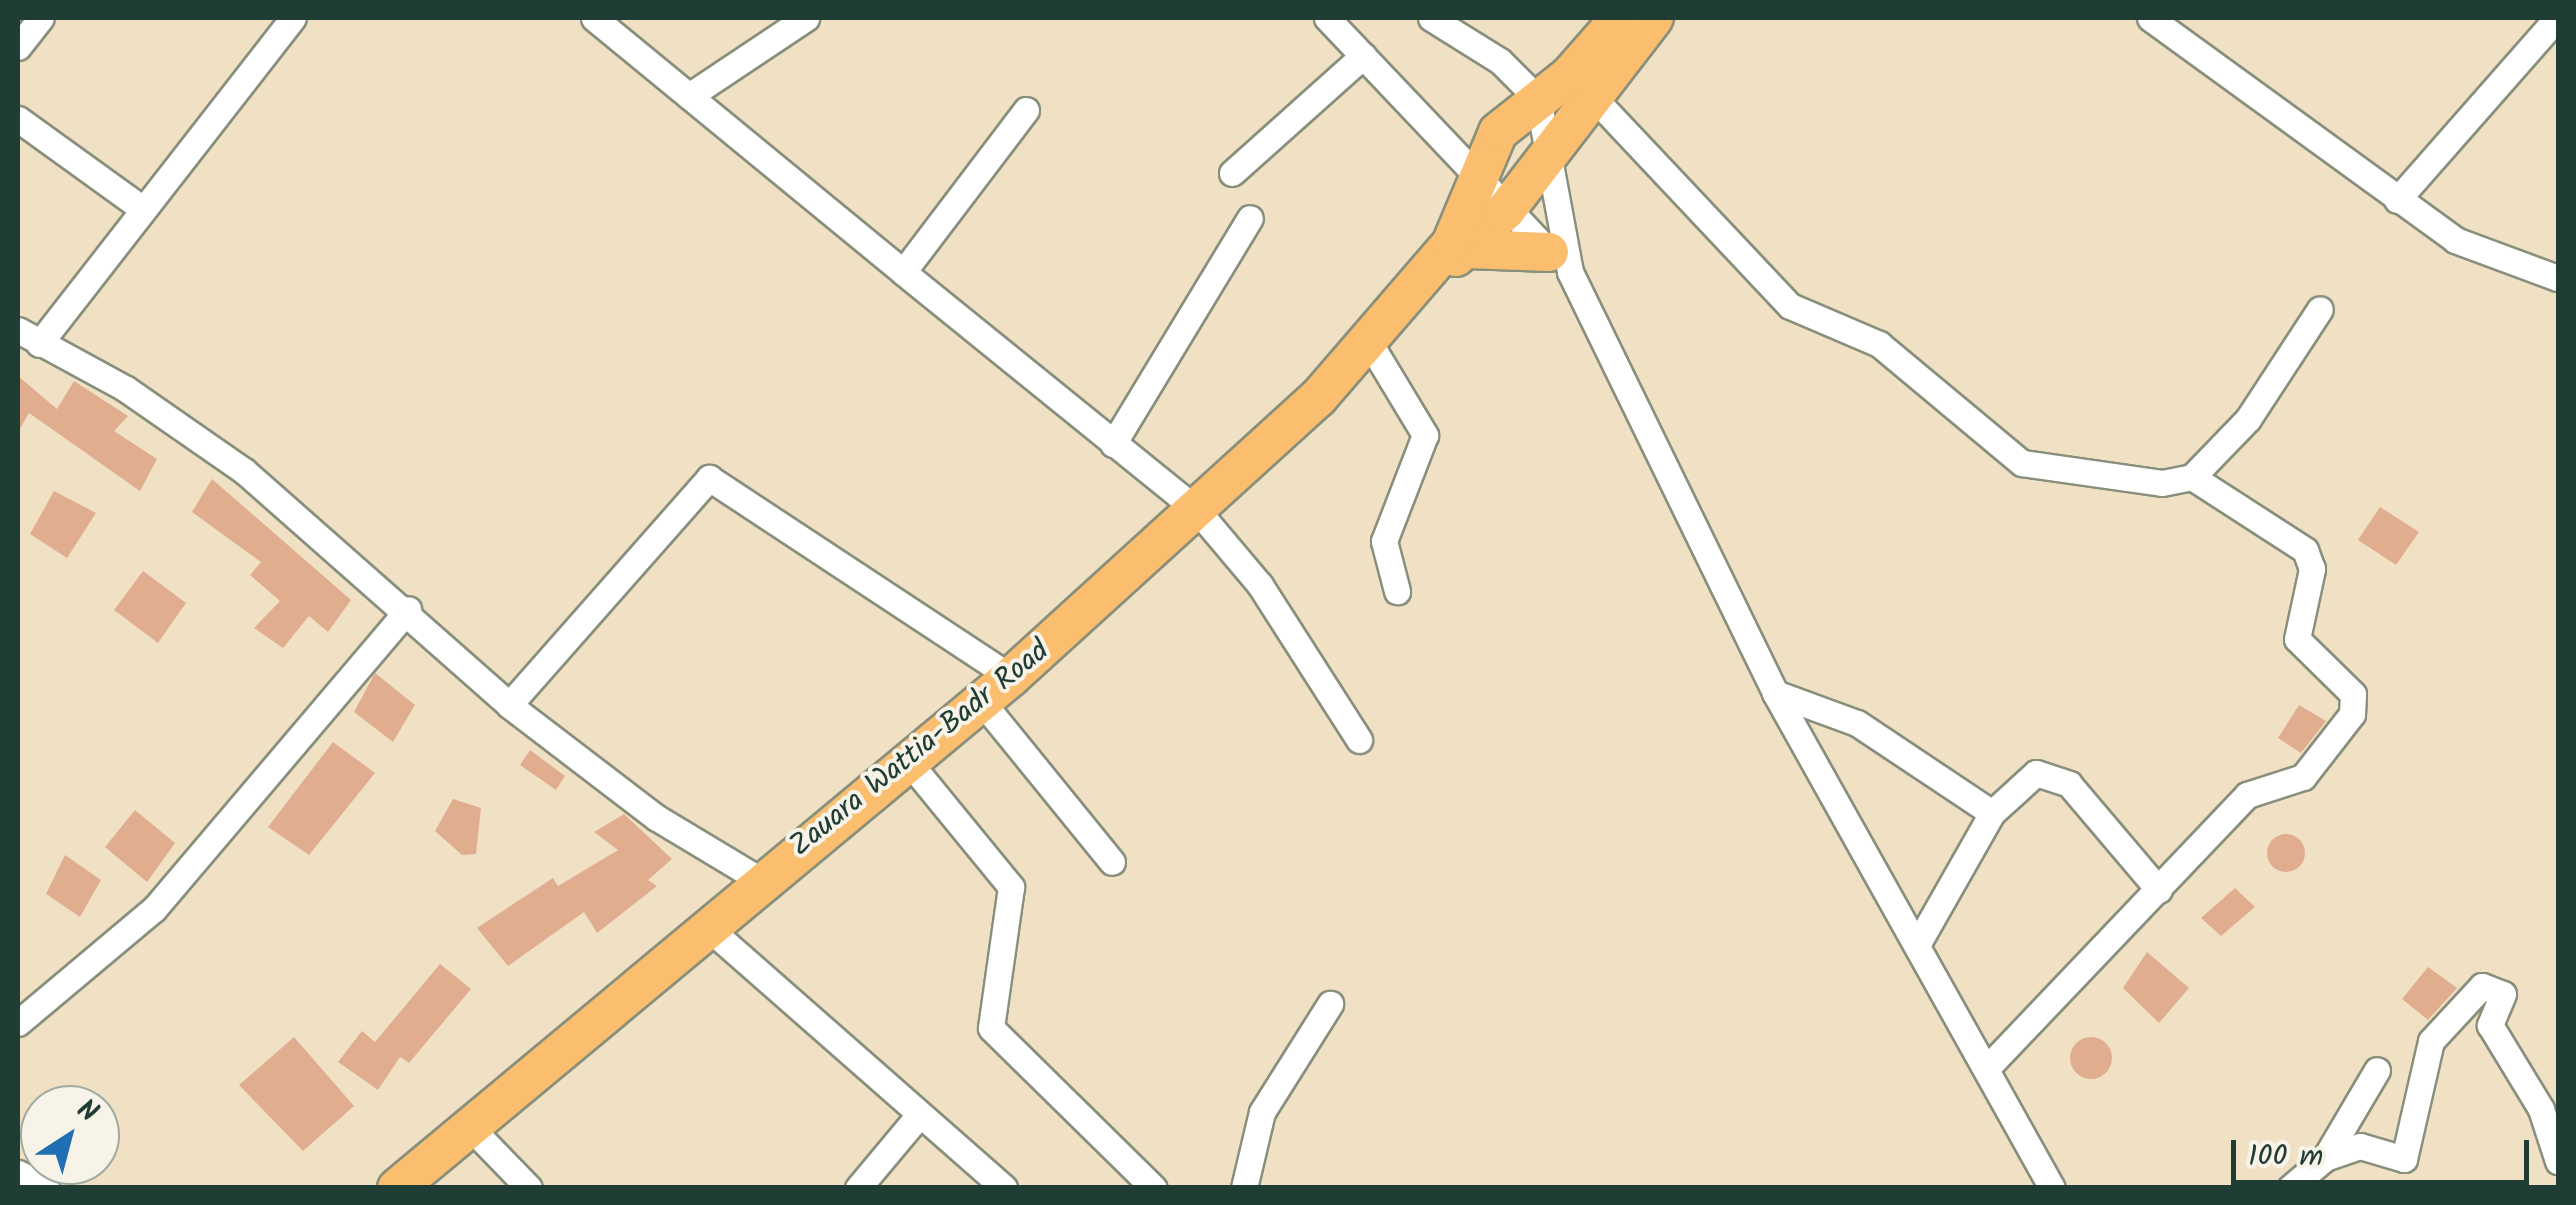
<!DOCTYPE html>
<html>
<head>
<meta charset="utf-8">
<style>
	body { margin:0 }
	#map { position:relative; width:2576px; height:1205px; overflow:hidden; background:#f1e1c4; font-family:Kalam,sans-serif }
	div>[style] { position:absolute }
	.building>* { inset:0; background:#e0ad8f }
	.round { border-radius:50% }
	.roads { filter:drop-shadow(2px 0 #888f7c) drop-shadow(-2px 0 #888f7c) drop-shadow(0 2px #888f7c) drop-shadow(0 -2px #888f7c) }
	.minor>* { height:25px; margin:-12.5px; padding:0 12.5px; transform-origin:12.5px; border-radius:12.5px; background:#fff }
	.highway>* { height:38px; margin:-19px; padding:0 19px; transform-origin:19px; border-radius:19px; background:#fbbe6e }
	span { translate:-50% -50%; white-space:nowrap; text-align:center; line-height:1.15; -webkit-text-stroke:8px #f7f3e8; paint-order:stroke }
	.street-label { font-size:30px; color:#1f3d34 }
	.frame { position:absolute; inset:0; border:20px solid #1f3d34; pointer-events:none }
	.north { position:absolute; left:20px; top:1085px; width:100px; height:100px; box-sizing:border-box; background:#f7f3e8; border:2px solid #a1aaa0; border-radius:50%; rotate:36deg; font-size:28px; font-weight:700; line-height:40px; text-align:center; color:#1f3d34 }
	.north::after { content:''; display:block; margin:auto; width:35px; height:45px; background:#1f6fb2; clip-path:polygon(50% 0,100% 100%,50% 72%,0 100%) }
	.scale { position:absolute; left:2231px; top:1140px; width:298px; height:45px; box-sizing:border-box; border:5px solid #1f3d34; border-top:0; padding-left:12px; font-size:30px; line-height:35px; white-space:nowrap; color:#1f3d34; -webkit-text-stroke:8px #f7f3e8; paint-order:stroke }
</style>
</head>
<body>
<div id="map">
	<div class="building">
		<div style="clip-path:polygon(18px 376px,57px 409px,74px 381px,128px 416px,114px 431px,157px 459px,140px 491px,29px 413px,18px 432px)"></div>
		<div style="clip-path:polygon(212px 479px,351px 600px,328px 632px,309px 616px,283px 648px,254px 628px,280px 601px,250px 575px,261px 562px,192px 512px)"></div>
		<div style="clip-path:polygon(54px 491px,96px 513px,67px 558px,30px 534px)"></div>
		<div style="clip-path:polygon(2380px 507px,2419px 532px,2396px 565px,2358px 540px)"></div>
		<div style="clip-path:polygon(143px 571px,186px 603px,158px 643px,114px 610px)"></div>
		<div style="clip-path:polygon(375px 673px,415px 705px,393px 742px,354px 712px)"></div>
		<div style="clip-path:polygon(2299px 705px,2326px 721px,2301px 753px,2278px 738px)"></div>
		<div style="clip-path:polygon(333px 742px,375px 773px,309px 855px,268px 827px)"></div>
		<div style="clip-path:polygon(530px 750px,565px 776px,556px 790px,520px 765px)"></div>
		<div style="clip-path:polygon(453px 799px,481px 808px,476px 854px,462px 855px,435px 831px)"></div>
		<div style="clip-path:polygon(135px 810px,175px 843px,147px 882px,105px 847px)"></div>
		<div style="clip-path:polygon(624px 814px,672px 859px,648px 880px,657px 886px,597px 933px,584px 912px,508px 966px,477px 928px,553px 878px,558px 886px,618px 850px,594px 832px)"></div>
		<div class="round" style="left:2267px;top:834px;width:38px;height:38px"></div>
		<div style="clip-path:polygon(65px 855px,101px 880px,80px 917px,46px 894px)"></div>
		<div style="clip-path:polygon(2235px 888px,2255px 907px,2221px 936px,2201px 918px)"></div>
		<div style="clip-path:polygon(2147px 952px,2189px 988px,2159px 1023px,2123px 988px)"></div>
		<div style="clip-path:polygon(440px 964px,471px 989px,409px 1063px,400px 1057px,378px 1090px,338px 1062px,362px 1031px,375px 1042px)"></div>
		<div style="clip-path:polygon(2428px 967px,2457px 988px,2428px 1020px,2402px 999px)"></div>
		<div class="round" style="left:2070px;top:1037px;width:42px;height:42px"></div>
		<div style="clip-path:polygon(294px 1037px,354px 1106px,303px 1151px,239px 1085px)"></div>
	</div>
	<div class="roads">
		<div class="minor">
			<div style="left:594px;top:18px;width:400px;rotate:39.4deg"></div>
			<div style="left:1327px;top:18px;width:327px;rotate:46.5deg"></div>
			<div style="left:1431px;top:18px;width:81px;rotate:31.9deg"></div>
			<div style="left:1500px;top:61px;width:54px;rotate:45deg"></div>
			<div style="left:1538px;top:99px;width:176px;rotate:79.5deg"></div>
			<div style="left:1570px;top:272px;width:468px;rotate:64deg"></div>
			<div style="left:1775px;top:693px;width:567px;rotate:60.77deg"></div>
			<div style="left:2150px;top:18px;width:377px;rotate:36deg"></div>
			<div style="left:2455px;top:240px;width:110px;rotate:20.3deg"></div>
			<div style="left:18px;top:47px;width:37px;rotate:-52deg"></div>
			<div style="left:689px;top:96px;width:141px;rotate:-33.7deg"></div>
			<div style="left:1593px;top:97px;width:287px;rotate:46.7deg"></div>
			<div style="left:1790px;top:306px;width:97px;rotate:23.1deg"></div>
			<div style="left:1879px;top:344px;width:186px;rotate:39.8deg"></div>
			<div style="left:2022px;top:463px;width:141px;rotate:8.1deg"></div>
			<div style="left:2162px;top:483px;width:31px;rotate:-11deg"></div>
			<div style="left:2192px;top:477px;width:81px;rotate:-46deg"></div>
			<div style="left:2248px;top:419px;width:131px;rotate:-56.8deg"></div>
			<div style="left:1026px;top:110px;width:203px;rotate:127.2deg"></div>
			<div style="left:903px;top:272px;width:377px;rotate:39deg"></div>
			<div style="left:1196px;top:509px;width:99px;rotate:49.9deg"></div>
			<div style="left:1260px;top:585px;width:184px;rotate:57.4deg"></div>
			<div style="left:18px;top:119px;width:154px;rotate:35.8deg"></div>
			<div style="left:1232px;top:173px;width:176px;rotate:-41.8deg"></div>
			<div style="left:2397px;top:200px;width:242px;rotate:-48.7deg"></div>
			<div style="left:18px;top:330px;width:123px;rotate:28.6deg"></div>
			<div style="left:126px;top:389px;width:144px;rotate:34.8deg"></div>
			<div style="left:244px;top:471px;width:354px;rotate:41.4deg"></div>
			<div style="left:509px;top:705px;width:186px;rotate:37.4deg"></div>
			<div style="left:657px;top:818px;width:120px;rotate:31deg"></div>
			<div style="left:1369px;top:342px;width:109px;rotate:58.9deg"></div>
			<div style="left:1425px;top:435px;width:114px;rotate:111.1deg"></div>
			<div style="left:1384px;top:541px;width:52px;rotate:75.4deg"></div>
			<div style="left:39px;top:344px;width:413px;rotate:-52.1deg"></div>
			<div style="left:1113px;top:444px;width:264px;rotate:-58.8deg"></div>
			<div style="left:1775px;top:693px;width:87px;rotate:20.1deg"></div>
			<div style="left:1857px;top:723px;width:162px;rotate:33.7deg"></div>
			<div style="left:982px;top:702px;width:206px;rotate:50.9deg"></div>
			<div style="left:509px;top:705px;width:303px;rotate:-48.6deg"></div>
			<div style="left:709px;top:478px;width:362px;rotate:33.4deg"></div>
			<div style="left:908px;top:761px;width:163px;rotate:50.7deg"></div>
			<div style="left:1011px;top:887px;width:142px;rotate:98.1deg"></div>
			<div style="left:991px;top:1028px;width:228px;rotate:44.5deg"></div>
			<div style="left:705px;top:925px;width:398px;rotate:41.3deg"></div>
			<div style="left:1917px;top:945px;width:152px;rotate:-60.4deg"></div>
			<div style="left:1992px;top:813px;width:59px;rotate:-42.3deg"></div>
			<div style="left:2036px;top:773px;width:35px;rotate:18deg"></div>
			<div style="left:2069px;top:784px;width:139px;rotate:49.7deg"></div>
			<div style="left:18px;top:1023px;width:177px;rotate:-40deg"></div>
			<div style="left:154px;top:909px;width:393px;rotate:-49.7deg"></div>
			<div style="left:1986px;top:1069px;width:378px;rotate:-46.4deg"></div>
			<div style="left:2247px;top:795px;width:59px;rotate:-17.8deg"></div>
			<div style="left:2303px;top:777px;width:80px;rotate:-52.1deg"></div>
			<div style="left:2352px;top:714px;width:20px;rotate:-87deg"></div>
			<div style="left:2353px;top:694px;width:78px;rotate:-135.5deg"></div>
			<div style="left:2297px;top:639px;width:72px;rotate:-77.9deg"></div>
			<div style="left:2312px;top:569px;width:20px;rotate:-110deg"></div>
			<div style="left:2305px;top:550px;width:135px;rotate:-147.1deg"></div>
			<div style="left:469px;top:1126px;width:86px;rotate:45.9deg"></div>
			<div style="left:2325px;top:1158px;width:102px;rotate:-59.4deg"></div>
			<div style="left:18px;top:1173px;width:32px;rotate:28deg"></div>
			<div style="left:858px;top:1188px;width:95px;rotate:-50.1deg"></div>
			<div style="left:1244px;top:1188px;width:78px;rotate:-76.7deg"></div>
			<div style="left:1262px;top:1112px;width:128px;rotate:-57.8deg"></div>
			<div style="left:2290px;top:1188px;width:46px;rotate:-40.6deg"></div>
			<div style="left:2325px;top:1158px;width:37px;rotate:-19deg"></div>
			<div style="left:2360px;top:1146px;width:46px;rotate:16.5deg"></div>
			<div style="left:2404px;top:1159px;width:121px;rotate:-77.1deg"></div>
			<div style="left:2431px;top:1041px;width:75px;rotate:-47.2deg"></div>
			<div style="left:2482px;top:986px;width:22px;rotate:21deg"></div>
			<div style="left:2503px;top:994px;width:34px;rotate:113deg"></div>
			<div style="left:2490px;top:1025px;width:98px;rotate:58.7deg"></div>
			<div style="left:2541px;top:1109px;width:55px;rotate:71.9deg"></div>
		</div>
		<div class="highway">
			<div style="left:1467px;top:249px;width:82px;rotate:2.1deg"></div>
			<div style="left:1456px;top:257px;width:69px;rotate:-43.2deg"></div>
			<div style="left:1506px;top:210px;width:242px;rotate:-52.4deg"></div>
			<div style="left:397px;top:1188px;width:799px;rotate:-39.77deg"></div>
			<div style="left:1011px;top:677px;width:415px;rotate:-42.3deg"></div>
			<div style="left:1318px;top:398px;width:203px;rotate:-49.2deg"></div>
			<div style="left:1451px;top:244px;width:121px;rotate:-67.2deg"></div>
			<div style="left:1498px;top:132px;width:90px;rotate:-38.3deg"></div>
			<div style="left:1569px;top:76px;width:77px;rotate:-48.7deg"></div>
		</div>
	</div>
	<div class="street-label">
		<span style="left:920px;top:749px;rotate:-39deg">Zauara Wattia-Badr Road</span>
	</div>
	<div class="frame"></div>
	<div class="north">N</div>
	<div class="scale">100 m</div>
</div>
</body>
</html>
